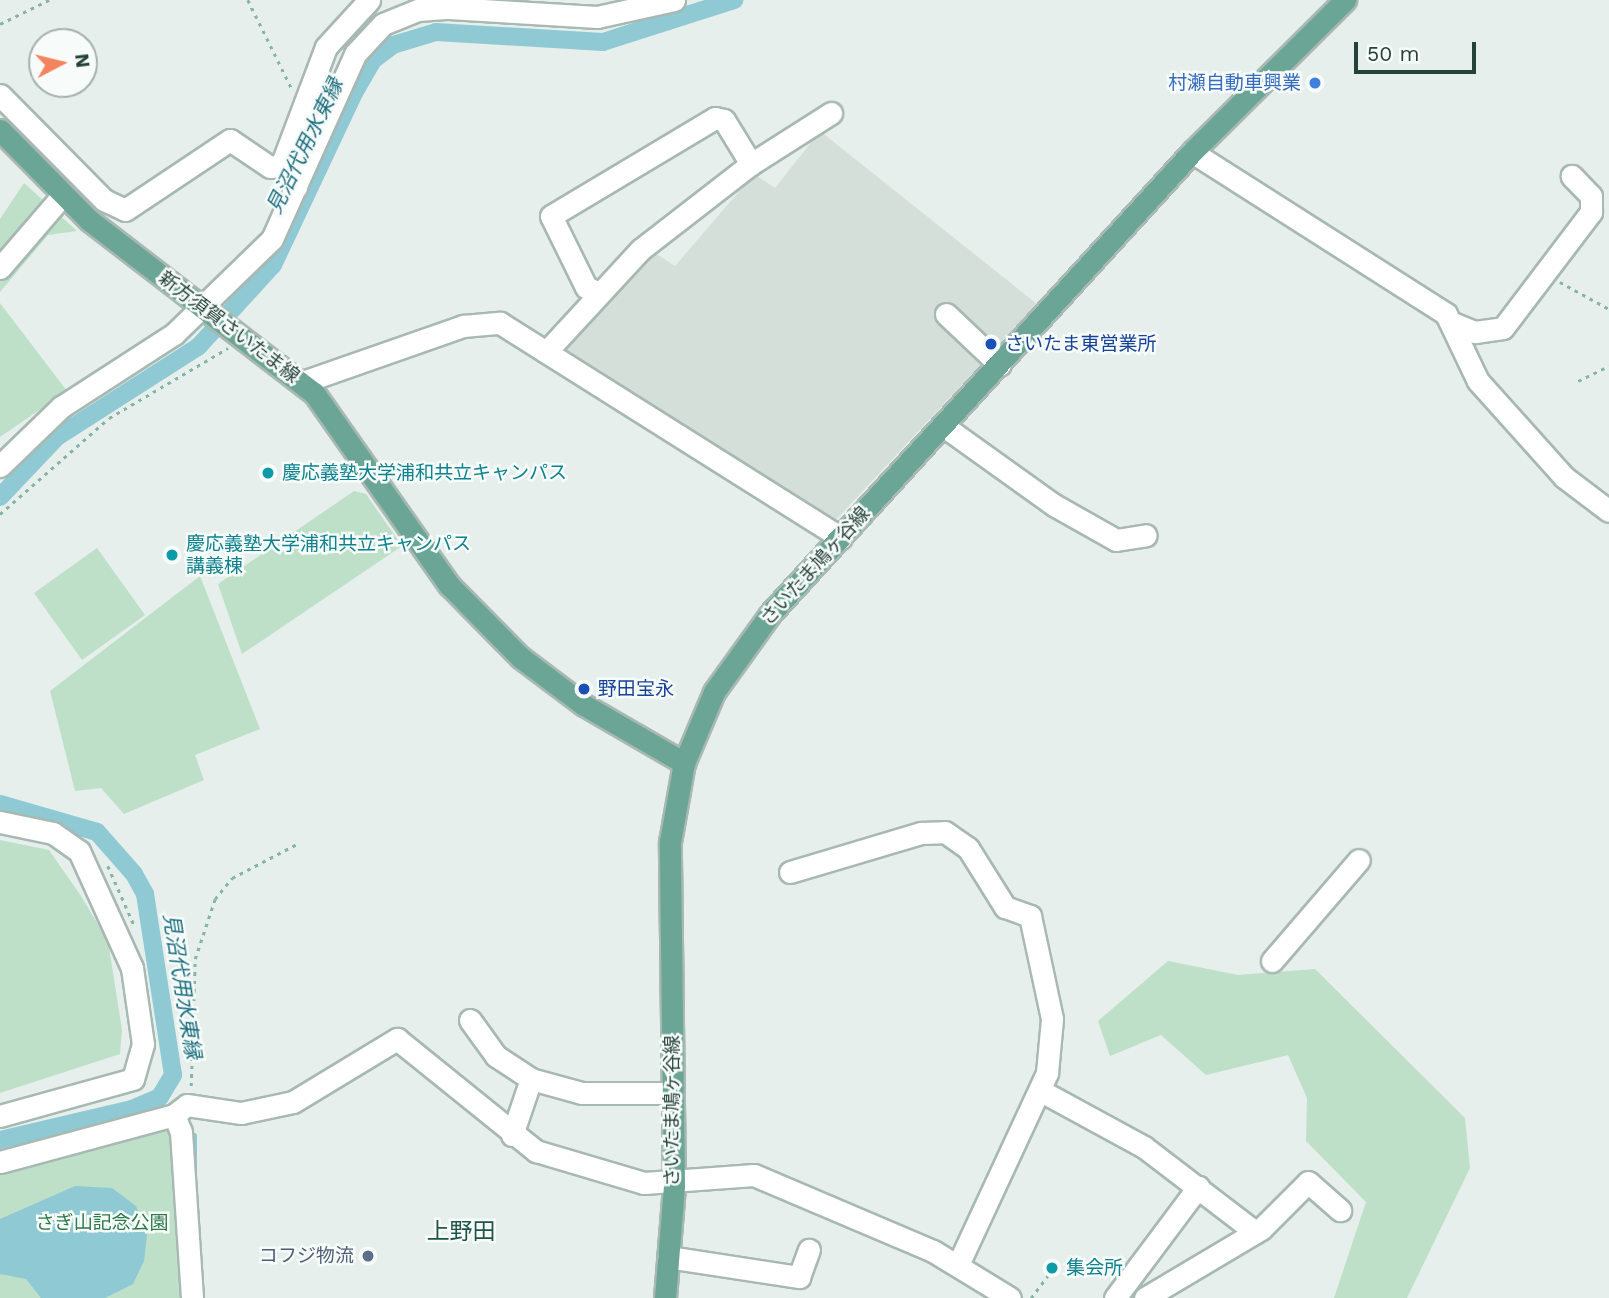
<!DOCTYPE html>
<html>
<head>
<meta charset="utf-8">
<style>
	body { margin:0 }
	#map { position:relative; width:1609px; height:1298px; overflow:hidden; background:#e6efeb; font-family:"Work Sans","Noto Sans JP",sans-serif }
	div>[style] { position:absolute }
	.built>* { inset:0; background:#d4dfda }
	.green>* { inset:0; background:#bfe0c8 }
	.water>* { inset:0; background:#8ec9d4 }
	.stream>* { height:5px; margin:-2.5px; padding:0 2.5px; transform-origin:2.5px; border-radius:2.5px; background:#8ec9d4 }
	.canal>* { height:18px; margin:-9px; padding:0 9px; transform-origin:9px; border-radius:9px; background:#8ec9d4 }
	.path>* { height:2.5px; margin-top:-1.25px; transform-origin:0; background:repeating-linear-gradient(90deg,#86b3a5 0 3.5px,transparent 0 8.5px) }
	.roads { filter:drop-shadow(2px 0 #a8b8b2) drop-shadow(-2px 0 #a8b8b2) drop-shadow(0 2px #a8b8b2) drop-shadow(0 -2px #a8b8b2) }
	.minor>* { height:21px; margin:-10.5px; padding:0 10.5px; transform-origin:10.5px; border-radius:10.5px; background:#fff }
	.major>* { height:21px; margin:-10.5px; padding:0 10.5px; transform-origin:10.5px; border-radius:10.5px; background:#6aa596 }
	.dots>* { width:19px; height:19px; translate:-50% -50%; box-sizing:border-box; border:4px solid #f7fbf9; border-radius:50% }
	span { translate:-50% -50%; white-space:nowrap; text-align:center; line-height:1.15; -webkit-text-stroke:5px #f7fbf9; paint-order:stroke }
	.shop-label { font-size:19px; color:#366cbe }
	.right { translate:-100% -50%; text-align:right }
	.street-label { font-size:19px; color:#24423a }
	.transit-label { font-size:19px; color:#164399 }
	.left { translate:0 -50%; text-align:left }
	.culture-label { font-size:19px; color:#0d838f }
	.park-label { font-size:19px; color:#2d7a4b }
	.service-label { font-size:19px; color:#4e5e75 }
	.water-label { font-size:21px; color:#1c6f80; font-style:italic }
	.quarter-label { font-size:23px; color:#1f5548 }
	.north { position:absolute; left:28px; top:28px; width:70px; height:70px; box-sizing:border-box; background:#f7fbf9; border:2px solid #a3b1ad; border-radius:50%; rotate:83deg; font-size:19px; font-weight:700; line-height:28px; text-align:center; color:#24423a }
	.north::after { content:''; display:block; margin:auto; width:24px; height:32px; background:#f4845f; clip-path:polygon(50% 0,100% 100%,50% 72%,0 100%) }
	.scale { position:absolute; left:1354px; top:42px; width:122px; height:32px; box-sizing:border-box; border:4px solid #24423a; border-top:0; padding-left:9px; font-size:21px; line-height:24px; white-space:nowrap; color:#24423a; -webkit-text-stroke:5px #f7fbf9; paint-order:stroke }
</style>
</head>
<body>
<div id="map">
	<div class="built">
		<div style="clip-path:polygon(820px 131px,1037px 304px,833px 523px,565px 352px,565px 343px,652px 251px,675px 266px,754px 174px,775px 188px)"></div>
	</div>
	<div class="green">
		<div style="clip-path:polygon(24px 183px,77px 231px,48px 235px,0 292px,0 219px)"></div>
		<div style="clip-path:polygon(0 303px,67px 391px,0 437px)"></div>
		<div style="clip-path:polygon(354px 491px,366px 494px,402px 546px,242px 654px,218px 584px)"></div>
		<div style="clip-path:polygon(97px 548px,145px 615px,82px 660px,34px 593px)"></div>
		<div style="clip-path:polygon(200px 576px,260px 729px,195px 755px,204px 780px,124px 814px,101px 788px,75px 791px,50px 691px)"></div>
		<div style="clip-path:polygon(0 840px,49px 850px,81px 896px,108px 941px,122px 1030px,120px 1054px,0 1093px)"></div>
		<div style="clip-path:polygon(1168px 961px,1238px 975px,1315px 969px,1465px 1118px,1470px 1168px,1407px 1298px,1334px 1298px,1366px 1202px,1306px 1141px,1307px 1098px,1288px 1055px,1206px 1075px,1161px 1035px,1110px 1056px,1098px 1021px)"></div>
		<div style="clip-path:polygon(163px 1128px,175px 1137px,184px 1298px,0 1298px,0 1175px)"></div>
	</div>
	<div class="water">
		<div style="clip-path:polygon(75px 1186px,112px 1188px,136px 1206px,147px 1235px,144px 1261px,133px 1284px,105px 1298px,41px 1298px,26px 1279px,0 1274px,0 1219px)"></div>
	</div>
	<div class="stream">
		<div style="left:194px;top:1135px;width:32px;rotate:90deg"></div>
	</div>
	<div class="canal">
		<div style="left:0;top:497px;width:83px;rotate:-46.5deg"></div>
		<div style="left:57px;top:437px;width:167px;rotate:-32.6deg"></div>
		<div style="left:198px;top:347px;width:111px;rotate:-47.6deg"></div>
		<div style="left:273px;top:265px;width:190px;rotate:-64.8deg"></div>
		<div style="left:354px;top:93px;width:38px;rotate:-60deg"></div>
		<div style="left:373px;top:60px;width:25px;rotate:-37deg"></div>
		<div style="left:393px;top:45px;width:45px;rotate:-16.8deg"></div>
		<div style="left:436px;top:32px;width:167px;rotate:3.4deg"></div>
		<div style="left:603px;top:42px;width:138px;rotate:-17.8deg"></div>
		<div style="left:0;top:804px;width:101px;rotate:16.1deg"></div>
		<div style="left:97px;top:832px;width:56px;rotate:48.6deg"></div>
		<div style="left:134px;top:874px;width:23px;rotate:61deg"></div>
		<div style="left:145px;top:894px;width:183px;rotate:81.2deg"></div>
		<div style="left:173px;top:1075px;width:26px;rotate:121deg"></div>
		<div style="left:160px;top:1097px;width:30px;rotate:157deg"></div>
		<div style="left:132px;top:1109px;width:136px;rotate:166.8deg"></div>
	</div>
	<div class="path">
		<div style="left:248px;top:0;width:97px;rotate:63.7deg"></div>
		<div style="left:0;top:24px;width:55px;rotate:-26.1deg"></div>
		<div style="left:1560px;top:282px;width:56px;rotate:28.9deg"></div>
		<div style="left:1578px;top:381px;width:34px;rotate:-26deg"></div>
		<div style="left:0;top:514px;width:145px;rotate:-41.4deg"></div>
		<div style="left:109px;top:418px;width:138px;rotate:-30.5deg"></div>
		<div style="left:108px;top:866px;width:67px;rotate:66.1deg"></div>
		<div style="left:191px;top:1086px;width:127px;rotate:-88.2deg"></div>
		<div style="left:195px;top:959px;width:63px;rotate:-71.6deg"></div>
		<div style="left:215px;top:899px;width:27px;rotate:-51deg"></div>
		<div style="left:232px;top:878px;width:73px;rotate:-27.6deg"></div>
		<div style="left:1031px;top:1298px;width:30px;rotate:-53deg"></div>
	</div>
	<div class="roads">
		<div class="minor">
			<div style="left:0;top:95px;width:148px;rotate:45.3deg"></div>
			<div style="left:104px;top:200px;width:23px;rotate:25deg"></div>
			<div style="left:125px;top:210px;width:126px;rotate:-33.7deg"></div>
			<div style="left:230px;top:140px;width:48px;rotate:34deg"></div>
			<div style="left:270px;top:167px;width:11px;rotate:-5deg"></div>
			<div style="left:281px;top:166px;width:26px;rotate:54deg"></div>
			<div style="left:1192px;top:152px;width:301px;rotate:32.5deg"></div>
			<div style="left:1446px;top:314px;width:74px;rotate:64.5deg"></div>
			<div style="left:1478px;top:381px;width:129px;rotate:48.1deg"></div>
			<div style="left:1564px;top:477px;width:56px;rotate:37.1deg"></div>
			<div style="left:281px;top:166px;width:127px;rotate:-69.3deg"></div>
			<div style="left:326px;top:47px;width:64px;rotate:-47.5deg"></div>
			<div style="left:0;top:268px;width:95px;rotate:-49.3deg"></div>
			<div style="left:597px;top:292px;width:12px;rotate:-156deg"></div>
			<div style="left:586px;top:287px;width:79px;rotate:-116.2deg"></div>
			<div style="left:551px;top:216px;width:191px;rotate:-30.9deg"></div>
			<div style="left:715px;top:118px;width:9px;rotate:13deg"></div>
			<div style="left:724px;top:120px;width:52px;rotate:58.5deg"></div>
			<div style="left:946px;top:314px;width:74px;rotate:43.4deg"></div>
			<div style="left:1450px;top:322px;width:27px;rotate:22deg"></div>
			<div style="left:1475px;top:332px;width:28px;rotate:-8deg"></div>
			<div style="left:1503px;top:328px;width:146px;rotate:-52.8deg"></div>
			<div style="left:1591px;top:212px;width:16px;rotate:-90deg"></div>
			<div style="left:1591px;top:196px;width:28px;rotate:-134deg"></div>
			<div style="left:546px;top:352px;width:139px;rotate:-47.3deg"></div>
			<div style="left:640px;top:250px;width:140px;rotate:-37.8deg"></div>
			<div style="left:751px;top:164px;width:95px;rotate:-32.5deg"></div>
			<div style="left:303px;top:382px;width:170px;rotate:-19.3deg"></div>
			<div style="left:463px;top:326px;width:37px;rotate:-5deg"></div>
			<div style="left:500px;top:323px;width:403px;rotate:32.2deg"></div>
			<div style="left:945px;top:427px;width:134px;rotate:35.6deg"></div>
			<div style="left:1054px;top:505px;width:71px;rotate:29.4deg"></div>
			<div style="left:1116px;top:540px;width:30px;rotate:-9deg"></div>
			<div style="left:0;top:466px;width:85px;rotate:-44deg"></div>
			<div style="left:61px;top:407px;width:135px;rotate:-32.9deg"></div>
			<div style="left:174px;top:334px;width:136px;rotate:-44.1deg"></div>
			<div style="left:272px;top:239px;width:203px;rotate:-65.8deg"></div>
			<div style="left:355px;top:54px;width:41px;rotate:-47deg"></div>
			<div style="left:383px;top:24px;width:38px;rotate:-22deg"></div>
			<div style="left:418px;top:10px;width:31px;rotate:-4deg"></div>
			<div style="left:449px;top:8px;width:148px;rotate:3.5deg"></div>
			<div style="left:597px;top:17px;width:79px;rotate:-12.4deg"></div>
			<div style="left:0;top:822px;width:54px;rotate:11.7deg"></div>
			<div style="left:53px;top:833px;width:32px;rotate:35deg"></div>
			<div style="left:79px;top:851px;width:128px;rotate:65.6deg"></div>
			<div style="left:132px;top:968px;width:77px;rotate:81.8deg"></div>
			<div style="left:143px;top:1044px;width:36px;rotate:106deg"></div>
			<div style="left:133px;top:1079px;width:138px;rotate:164.5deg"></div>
			<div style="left:790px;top:872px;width:137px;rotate:-16.6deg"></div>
			<div style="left:921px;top:833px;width:24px;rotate:-2deg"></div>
			<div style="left:945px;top:832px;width:28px;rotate:35deg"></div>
			<div style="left:968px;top:848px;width:70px;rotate:57.9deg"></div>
			<div style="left:1005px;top:907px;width:27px;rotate:20deg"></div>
			<div style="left:1030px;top:916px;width:105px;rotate:77.9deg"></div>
			<div style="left:1052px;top:1019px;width:54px;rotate:95.3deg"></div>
			<div style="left:1047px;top:1073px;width:209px;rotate:114.9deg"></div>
			<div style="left:1272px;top:961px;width:133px;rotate:-49.3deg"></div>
			<div style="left:470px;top:1020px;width:44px;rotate:54.2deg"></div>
			<div style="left:496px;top:1056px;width:42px;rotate:33.3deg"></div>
			<div style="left:531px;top:1079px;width:53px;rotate:15.4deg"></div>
			<div style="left:582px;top:1093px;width:91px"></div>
			<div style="left:1043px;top:1092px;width:115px;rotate:28.6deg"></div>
			<div style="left:1144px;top:1147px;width:140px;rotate:37.4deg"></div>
			<div style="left:174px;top:1115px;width:16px;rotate:-38deg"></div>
			<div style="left:187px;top:1105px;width:55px;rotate:8.4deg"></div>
			<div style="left:241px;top:1113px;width:53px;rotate:-11.9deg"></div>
			<div style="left:293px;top:1102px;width:122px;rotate:-31.2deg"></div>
			<div style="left:397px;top:1039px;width:179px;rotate:38.9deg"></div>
			<div style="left:536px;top:1151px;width:113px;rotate:16.5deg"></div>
			<div style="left:644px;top:1183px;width:110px;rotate:-4.2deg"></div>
			<div style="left:754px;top:1175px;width:194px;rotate:23deg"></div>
			<div style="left:933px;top:1251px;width:90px;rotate:31.4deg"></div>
			<div style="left:512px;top:1135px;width:59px;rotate:-71.3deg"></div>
			<div style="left:0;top:1162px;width:180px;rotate:-15.1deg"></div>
			<div style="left:174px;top:1115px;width:18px;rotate:68deg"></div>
			<div style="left:181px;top:1132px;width:166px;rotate:86.2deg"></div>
			<div style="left:668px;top:1257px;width:133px;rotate:8.7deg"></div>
			<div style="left:799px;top:1277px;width:29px;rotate:-70deg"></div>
			<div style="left:1115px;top:1298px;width:139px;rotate:-53.2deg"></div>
			<div style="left:1145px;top:1298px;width:135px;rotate:-30.7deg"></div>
			<div style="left:1261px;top:1229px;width:66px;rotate:-45deg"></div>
			<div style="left:1308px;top:1182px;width:43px;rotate:41.2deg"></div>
		</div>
		<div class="major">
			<div style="left:0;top:130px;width:127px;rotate:45.3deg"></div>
			<div style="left:89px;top:220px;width:284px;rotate:37.6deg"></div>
			<div style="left:314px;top:393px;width:235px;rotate:54.9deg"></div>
			<div style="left:449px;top:585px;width:101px;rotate:45.4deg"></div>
			<div style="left:520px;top:657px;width:80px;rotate:36.9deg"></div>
			<div style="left:584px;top:705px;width:116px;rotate:30.1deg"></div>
			<div style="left:665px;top:1298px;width:113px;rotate:-85.4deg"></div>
			<div style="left:674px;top:1185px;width:343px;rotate:-90.7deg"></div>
			<div style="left:670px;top:842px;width:80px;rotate:-80deg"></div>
			<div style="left:684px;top:763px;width:77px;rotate:-67.1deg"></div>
			<div style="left:714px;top:692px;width:96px;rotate:-54.3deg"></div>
			<div style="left:770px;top:614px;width:626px;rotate:-47.59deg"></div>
			<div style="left:1192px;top:152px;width:216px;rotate:-44.8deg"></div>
		</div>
	</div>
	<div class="dots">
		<div style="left:1315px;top:83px;background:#3f7fe0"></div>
		<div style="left:991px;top:344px;background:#1a4fb4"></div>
		<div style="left:268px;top:473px;background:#0f9aa8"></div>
		<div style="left:172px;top:555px;background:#0f9aa8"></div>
		<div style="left:584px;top:689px;background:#1a4fb4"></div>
		<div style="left:368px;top:1256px;background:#5c6f8a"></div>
		<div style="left:1052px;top:1268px;background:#0f9aa8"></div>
	</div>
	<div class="shop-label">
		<span class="right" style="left:1301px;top:83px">村瀬自動車興業</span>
	</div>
	<div class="street-label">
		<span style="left:229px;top:327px;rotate:37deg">新方須賀さいたま線</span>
		<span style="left:815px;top:566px;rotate:-48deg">さいたま鳩ヶ谷線</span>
		<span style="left:672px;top:1111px;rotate:-90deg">さいたま鳩ヶ谷線</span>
	</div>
	<div class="transit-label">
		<span class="left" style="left:1005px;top:344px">さいたま東営業所</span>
		<span class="left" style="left:598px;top:689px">野田宝永</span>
	</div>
	<div class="culture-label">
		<span class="left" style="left:282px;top:473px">慶応義塾大学浦和共立キャンパス</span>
		<span class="left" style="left:186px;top:555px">慶応義塾大学浦和共立キャンパス<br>講義棟</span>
		<span class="left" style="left:1066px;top:1268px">集会所</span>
	</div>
	<div class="park-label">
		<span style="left:102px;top:1223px">さぎ山記念公園</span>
	</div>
	<div class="service-label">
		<span class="right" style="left:354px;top:1256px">コフジ物流</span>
	</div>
	<div class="water-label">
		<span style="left:305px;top:146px;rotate:-64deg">見沼代用水東縁</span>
		<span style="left:182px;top:986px;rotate:81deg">見沼代用水東縁</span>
	</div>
	<div class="quarter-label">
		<span style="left:461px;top:1232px">上野田</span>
	</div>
	<div class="north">N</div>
	<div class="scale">50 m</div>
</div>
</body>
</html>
